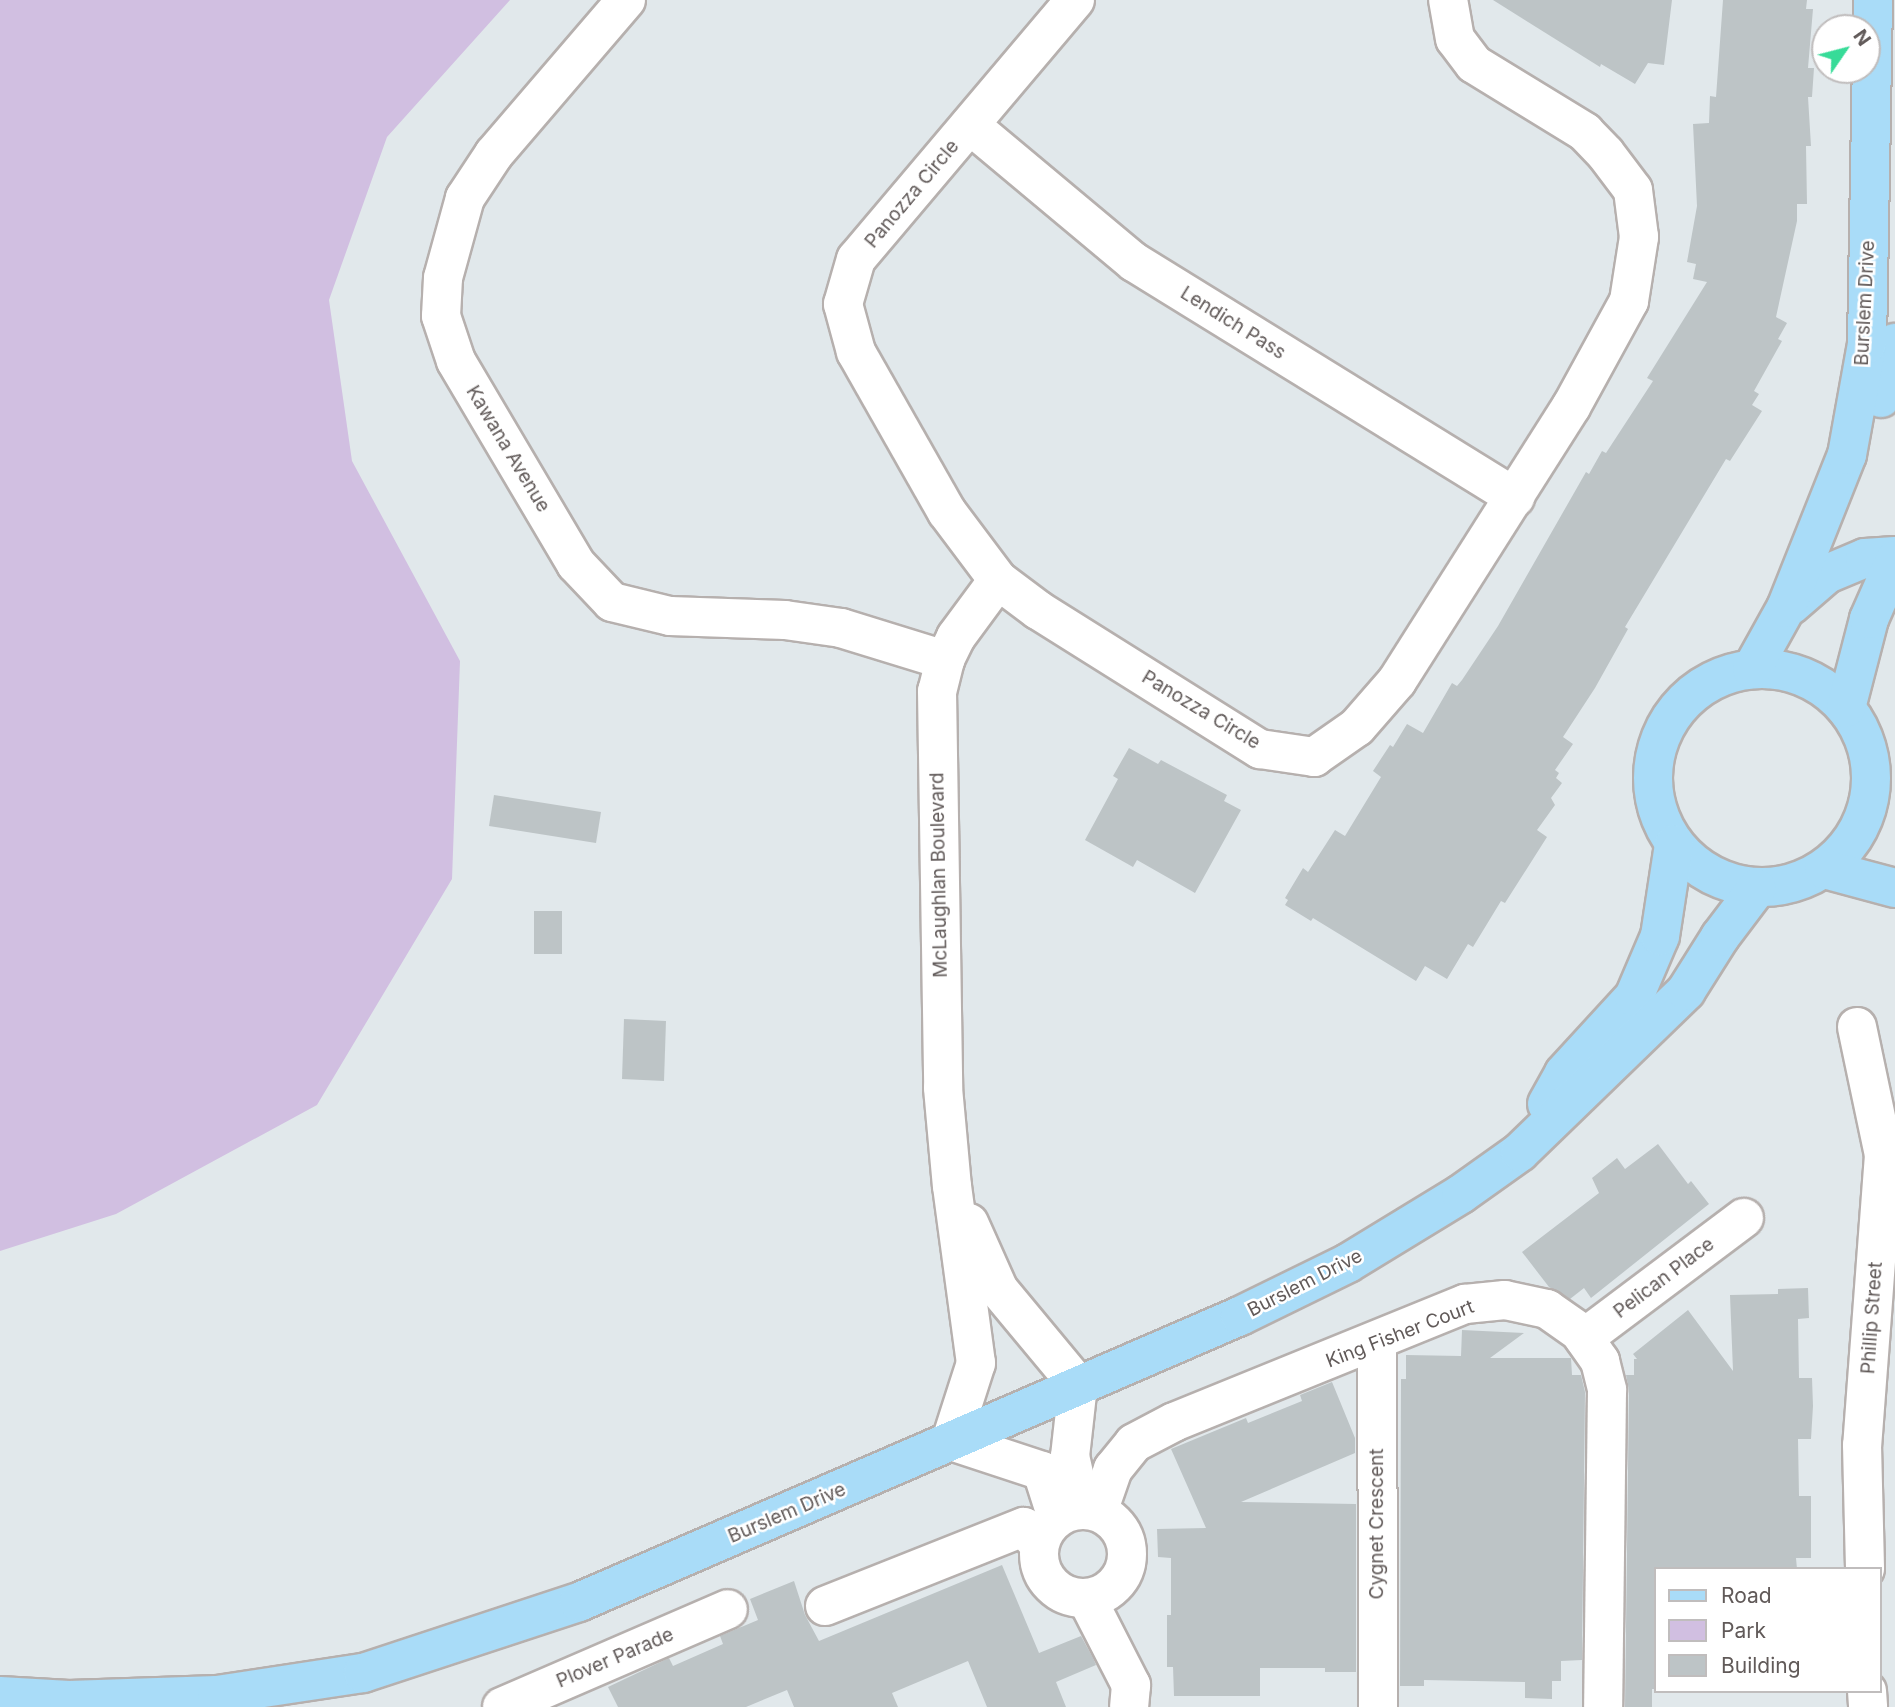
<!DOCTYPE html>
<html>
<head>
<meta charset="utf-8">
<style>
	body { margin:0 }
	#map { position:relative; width:1895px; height:1707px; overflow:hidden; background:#e1e8eb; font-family:Inter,sans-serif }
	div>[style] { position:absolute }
	.green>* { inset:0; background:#d1bfe1 }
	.building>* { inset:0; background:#bdc4c6 }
	.roads { filter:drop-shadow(2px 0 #b6b0ae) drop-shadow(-2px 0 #b6b0ae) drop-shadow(0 2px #b6b0ae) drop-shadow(0 -2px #b6b0ae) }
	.minor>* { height:38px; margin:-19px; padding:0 19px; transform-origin:19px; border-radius:19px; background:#fff }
	.minor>.ring { margin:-19px; padding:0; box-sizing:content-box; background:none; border:38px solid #fff; border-radius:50% }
	.major>* { height:38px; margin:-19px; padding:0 19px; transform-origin:19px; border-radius:19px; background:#a9dcf8 }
	.major>.ring { margin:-19px; padding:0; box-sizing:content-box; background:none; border:38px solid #a9dcf8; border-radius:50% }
	span { translate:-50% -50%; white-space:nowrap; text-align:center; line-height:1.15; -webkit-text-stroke:5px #fff; paint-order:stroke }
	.street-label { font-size:19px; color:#615a59 }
	.legend { position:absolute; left:1654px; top:1567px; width:228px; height:126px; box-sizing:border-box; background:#fff; border:2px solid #c0bdbd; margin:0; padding:9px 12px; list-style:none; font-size:21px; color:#615a59 }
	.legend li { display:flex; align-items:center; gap:14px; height:35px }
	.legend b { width:35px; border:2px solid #c0bdbd }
	.north { position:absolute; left:1811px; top:14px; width:70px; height:70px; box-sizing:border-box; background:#fff; border:2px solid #c0bdbd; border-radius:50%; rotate:55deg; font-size:19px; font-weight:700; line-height:28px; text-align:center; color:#615a59 }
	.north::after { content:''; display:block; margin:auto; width:24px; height:32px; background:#37db98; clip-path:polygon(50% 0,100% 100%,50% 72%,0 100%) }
</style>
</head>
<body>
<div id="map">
	<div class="green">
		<div style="clip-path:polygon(0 0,510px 0,387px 137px,329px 300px,352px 461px,460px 661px,452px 879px,317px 1105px,116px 1214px,0 1251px)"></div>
	</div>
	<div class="building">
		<div style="clip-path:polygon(1493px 0,1672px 0,1664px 65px,1648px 63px,1635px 84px,1601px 64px,1600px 67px)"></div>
		<div style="clip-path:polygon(1723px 0,1807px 0,1806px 9px,1813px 9px,1808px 68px,1814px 68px,1812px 97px,1808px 97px,1811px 146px,1806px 146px,1807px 204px,1797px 204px,1797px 221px,1776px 317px,1787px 323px,1778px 339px,1782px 341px,1754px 391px,1759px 394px,1752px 405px,1762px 411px,1730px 461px,1726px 459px,1625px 627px,1628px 629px,1595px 688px,1563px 737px,1573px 744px,1555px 770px,1559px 773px,1556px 778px,1562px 783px,1551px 798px,1555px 805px,1537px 830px,1547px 837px,1505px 903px,1501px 901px,1473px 947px,1468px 944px,1447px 979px,1425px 966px,1416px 981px,1313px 918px,1311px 921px,1285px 905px,1288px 900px,1285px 898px,1303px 868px,1308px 872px,1335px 830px,1345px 836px,1381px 777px,1373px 771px,1390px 745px,1393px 747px,1407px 724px,1423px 733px,1452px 683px,1457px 686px,1462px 680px,1498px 626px,1586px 472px,1589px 474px,1602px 451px,1606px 453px,1653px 381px,1647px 378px,1707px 282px,1693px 279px,1696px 264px,1687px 262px,1697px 206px,1693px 124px,1709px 123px,1710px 96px,1716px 97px)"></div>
		<div style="clip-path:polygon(1129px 748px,1158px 764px,1161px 760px,1227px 795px,1224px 801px,1241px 810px,1195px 893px,1137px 860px,1133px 867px,1085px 840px,1118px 779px,1113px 776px)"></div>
		<div style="clip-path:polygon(494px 795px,601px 812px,596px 843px,489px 826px)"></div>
		<div style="clip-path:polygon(534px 911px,562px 911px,562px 954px,534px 954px)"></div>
		<div style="clip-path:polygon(624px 1019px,666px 1021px,664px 1081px,622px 1079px)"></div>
		<div style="clip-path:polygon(1658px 1144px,1688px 1184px,1691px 1181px,1709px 1204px,1591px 1298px,1584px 1288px,1570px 1299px,1549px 1287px,1522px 1252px,1599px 1193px,1592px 1178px,1617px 1158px,1625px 1169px)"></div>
		<div style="clip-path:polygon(1808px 1288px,1809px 1318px,1798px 1319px,1799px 1378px,1812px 1378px,1813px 1406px,1811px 1439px,1798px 1439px,1799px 1496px,1811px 1496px,1811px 1558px,1796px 1558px,1797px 1569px,1655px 1569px,1655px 1689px,1652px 1689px,1652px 1707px,1625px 1707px,1629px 1390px,1626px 1375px,1634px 1375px,1634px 1359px,1637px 1359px,1633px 1354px,1688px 1310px,1733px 1371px,1730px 1295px,1778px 1294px,1778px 1289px)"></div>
		<div style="clip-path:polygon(1462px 1330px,1524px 1333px,1490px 1358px,1571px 1358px,1572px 1375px,1581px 1375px,1585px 1392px,1582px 1660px,1561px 1661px,1561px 1681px,1552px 1681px,1552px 1699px,1525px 1698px,1525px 1682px,1424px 1680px,1424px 1686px,1400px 1686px,1401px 1379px,1406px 1379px,1406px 1355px,1461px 1356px)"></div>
		<div style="clip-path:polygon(1332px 1382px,1355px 1438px,1355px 1453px,1241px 1502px,1356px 1504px,1356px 1672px,1325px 1672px,1325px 1668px,1260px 1668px,1260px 1696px,1174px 1696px,1173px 1667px,1167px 1667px,1167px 1615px,1171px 1615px,1171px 1558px,1158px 1557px,1157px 1529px,1206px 1528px,1171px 1449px,1246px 1418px,1248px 1423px,1302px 1401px,1300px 1395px)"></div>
		<div style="clip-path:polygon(1002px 1565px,1039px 1653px,1081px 1636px,1093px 1658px,1096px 1665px,1056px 1682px,1066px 1707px,987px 1707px,968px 1661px,892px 1693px,898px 1707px,794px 1707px,787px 1690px,746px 1707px,618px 1707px,608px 1687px,669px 1658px,673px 1666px,723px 1644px,720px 1636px,758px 1620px,750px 1599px,794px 1581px,805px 1615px,819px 1641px)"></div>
	</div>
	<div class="roads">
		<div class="minor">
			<div style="left:626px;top:0;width:203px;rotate:130.6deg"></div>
			<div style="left:494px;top:154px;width:53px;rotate:123.4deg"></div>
			<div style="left:465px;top:198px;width:83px;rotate:105.4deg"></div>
			<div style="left:443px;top:278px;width:38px;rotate:93deg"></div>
			<div style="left:441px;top:316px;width:47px;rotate:71.6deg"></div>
			<div style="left:456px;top:361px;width:236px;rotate:59.4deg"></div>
			<div style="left:576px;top:564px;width:52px;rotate:46.5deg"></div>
			<div style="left:612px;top:602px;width:60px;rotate:13.6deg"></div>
			<div style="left:670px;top:616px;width:115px;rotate:2deg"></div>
			<div style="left:785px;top:620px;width:57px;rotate:8.1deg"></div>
			<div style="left:841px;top:628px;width:109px;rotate:17.1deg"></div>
			<div style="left:1075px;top:0;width:339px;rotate:130.2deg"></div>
			<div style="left:856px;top:259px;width:47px;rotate:106.1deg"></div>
			<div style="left:843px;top:304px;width:50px;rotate:74.8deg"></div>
			<div style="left:856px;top:352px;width:184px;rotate:60.4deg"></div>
			<div style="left:947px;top:512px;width:85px;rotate:53.1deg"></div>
			<div style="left:998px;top:580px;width:50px;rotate:36.9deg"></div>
			<div style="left:1038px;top:610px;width:262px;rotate:32.1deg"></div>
			<div style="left:1260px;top:749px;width:55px;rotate:8.4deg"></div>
			<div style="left:1314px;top:757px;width:52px;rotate:-34.9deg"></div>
			<div style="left:1357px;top:727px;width:61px;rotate:-49deg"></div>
			<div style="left:1397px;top:681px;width:325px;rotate:-57.6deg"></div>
			<div style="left:1571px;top:407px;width:121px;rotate:-61.3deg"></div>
			<div style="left:1629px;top:301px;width:65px;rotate:-81.1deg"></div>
			<div style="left:1639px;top:237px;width:47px;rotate:-97.3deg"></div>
			<div style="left:1633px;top:190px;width:46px;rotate:-127.1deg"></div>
			<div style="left:1605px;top:153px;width:29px;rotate:-134deg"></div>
			<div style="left:1585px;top:132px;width:130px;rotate:-148.5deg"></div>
			<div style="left:1474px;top:64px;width:31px;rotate:-127deg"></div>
			<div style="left:1455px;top:39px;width:40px;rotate:-100deg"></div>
			<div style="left:970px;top:125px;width:214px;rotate:39.9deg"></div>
			<div style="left:1134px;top:262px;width:448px;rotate:31.7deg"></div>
			<div style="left:998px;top:580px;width:71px;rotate:126.4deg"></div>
			<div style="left:956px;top:637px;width:25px;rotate:116deg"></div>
			<div style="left:945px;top:660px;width:32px;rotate:104deg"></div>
			<div style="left:937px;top:691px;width:397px;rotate:89.1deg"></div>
			<div style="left:943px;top:1088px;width:98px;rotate:84.8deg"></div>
			<div style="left:952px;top:1186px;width:179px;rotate:82.3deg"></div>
			<div style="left:976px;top:1363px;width:82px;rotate:107.8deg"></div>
			<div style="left:951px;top:1441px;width:96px;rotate:18.2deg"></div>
			<div style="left:1042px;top:1471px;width:49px;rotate:72.3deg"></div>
			<div style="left:1857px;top:1027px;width:131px;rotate:78.1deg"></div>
			<div style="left:1884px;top:1155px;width:291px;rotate:94.3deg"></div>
			<div style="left:1862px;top:1445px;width:124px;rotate:88.6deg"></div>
			<div style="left:969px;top:1223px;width:73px;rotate:65.9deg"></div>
			<div style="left:999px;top:1290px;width:124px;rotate:50.3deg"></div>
			<div style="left:1078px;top:1385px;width:71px;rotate:96.4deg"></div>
			<div style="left:1070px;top:1456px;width:54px;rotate:77.2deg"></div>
			<div style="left:1584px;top:1338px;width:200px;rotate:-36.9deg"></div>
			<div style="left:1377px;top:1342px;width:365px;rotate:89.8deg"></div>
			<div class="ring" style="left:1039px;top:1510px;width:50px;height:50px"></div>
			<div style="left:1098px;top:1512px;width:46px;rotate:-70.8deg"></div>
			<div style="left:1113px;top:1469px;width:33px;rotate:-51deg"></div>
			<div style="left:1134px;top:1443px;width:45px;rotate:-27.7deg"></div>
			<div style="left:1174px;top:1422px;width:314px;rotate:-22.1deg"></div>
			<div style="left:1465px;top:1304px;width:40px;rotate:-5.7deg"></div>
			<div style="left:1505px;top:1300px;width:43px;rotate:12.1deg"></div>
			<div style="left:1547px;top:1309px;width:39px;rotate:35deg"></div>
			<div style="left:1579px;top:1331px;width:37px;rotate:55deg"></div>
			<div style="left:1600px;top:1361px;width:30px;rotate:76deg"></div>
			<div style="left:1607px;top:1390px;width:317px;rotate:90.7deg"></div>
			<div style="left:1087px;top:1599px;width:97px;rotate:62.9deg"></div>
			<div style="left:1131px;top:1685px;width:22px;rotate:95deg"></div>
			<div style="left:825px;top:1606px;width:214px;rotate:-21.7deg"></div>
			<div style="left:1024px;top:1527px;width:23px;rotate:50deg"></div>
			<div style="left:1867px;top:1691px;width:16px;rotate:86deg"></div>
			<div style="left:502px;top:1707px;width:246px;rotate:-23.4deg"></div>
		</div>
		<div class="major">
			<div style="left:1881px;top:398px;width:57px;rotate:-75.7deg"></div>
			<div style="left:1791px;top:605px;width:48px;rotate:-40.7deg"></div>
			<div style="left:1827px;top:574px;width:41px;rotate:-22.8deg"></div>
			<div style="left:1865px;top:558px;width:30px;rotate:-4deg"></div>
			<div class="ring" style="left:1653px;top:669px;width:180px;height:180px"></div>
			<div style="left:1752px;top:669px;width:70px;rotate:-60.9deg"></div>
			<div style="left:1786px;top:608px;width:165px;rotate:-68.3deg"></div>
			<div style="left:1847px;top:455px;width:113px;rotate:-79.8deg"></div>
			<div style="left:1867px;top:344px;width:344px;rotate:-89deg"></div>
			<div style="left:1846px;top:708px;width:92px;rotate:-75.5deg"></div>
			<div style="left:1869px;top:619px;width:64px;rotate:-66.2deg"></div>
			<div style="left:1824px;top:869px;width:73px;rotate:15deg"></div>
			<div style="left:1547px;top:1104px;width:35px;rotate:-61deg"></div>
			<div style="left:1564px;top:1073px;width:103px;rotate:-47.4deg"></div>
			<div style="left:1634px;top:997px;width:66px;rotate:-66.9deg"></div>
			<div style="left:1660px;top:936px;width:93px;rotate:-81.3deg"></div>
			<div style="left:0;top:1696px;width:69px;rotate:3.3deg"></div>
			<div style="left:69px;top:1700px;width:148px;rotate:-1.9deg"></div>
			<div style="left:217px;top:1695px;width:148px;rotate:-8.6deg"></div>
			<div style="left:363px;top:1673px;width:227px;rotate:-18.2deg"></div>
			<div style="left:579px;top:1602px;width:720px;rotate:-23.4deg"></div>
			<div style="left:1240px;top:1316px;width:120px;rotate:-26.1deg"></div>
			<div style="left:1348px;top:1263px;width:132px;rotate:-31.4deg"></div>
			<div style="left:1461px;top:1194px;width:72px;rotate:-35.4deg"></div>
			<div style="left:1520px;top:1152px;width:231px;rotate:-44.1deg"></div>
			<div style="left:1686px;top:991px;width:64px;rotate:-57.8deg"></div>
			<div style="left:1720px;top:937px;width:61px;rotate:-52.9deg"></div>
		</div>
	</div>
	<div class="street-label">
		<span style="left:912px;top:194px;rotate:-50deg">Panozza Circle</span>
		<span style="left:1865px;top:303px;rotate:-87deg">Burslem Drive</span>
		<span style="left:1233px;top:323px;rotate:32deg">Lendich Pass</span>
		<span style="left:508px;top:449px;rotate:59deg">Kawana Avenue</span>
		<span style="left:1201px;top:710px;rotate:31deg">Panozza Circle</span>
		<span style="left:939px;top:875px;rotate:-91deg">McLaughlan Boulevard</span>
		<span style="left:1664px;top:1278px;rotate:-37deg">Pelican Place</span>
		<span style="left:1305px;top:1283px;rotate:-27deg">Burslem Drive</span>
		<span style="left:1872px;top:1318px;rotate:-86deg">Phillip Street</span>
		<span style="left:1400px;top:1334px;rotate:-21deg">King Fisher Court</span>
		<span style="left:787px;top:1513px;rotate:-23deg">Burslem Drive</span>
		<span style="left:1377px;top:1524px;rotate:-90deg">Cygnet Crescent</span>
		<span style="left:615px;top:1658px;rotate:-23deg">Plover Parade</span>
	</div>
	<ul class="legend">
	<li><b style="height:9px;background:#a9dcf8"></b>Road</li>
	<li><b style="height:19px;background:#d1bfe1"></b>Park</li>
	<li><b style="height:19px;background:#bdc4c6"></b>Building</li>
	</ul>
	<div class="north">N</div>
</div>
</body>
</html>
